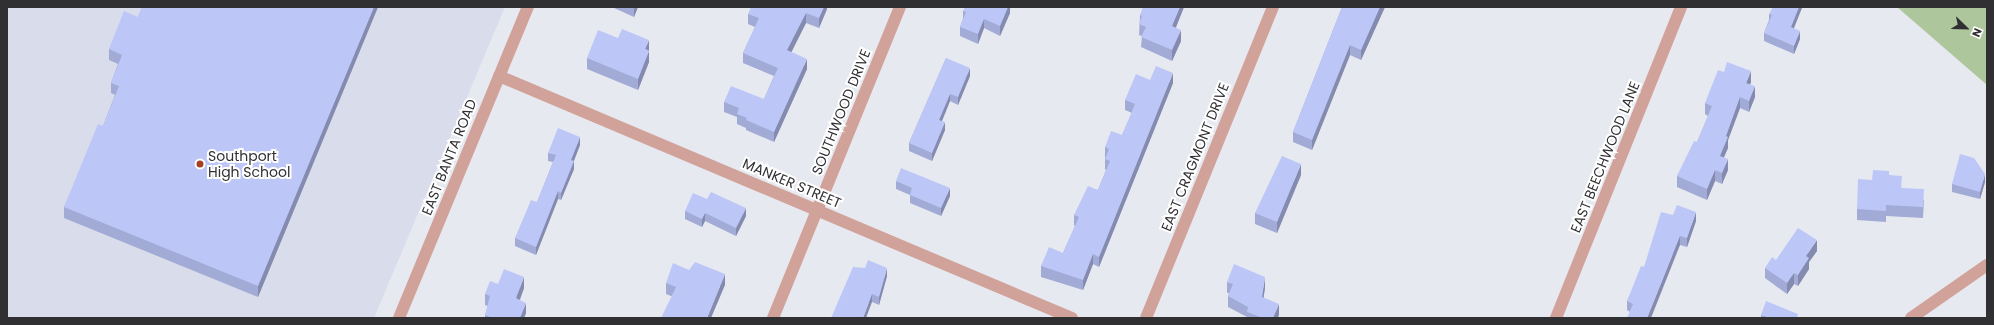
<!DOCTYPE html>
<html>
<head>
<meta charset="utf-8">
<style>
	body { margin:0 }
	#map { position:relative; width:1994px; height:325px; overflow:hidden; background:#e7e9f0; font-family:Poppins,sans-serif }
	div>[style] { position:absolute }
	.built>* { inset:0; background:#d9dceb }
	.green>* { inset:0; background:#aec69c }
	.minor>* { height:12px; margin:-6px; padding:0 6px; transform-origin:6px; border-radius:6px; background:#d1a29a }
	.tertiary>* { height:12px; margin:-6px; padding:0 6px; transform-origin:6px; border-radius:6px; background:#d1a29a }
	.wall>* { inset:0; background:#a2abd5 }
	.shaded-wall>* { inset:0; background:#848bae }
	.building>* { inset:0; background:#bcc7f8 }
	.dots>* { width:11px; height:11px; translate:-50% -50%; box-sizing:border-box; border:2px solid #fff; border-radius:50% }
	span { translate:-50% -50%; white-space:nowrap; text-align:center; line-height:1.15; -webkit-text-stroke:4px #fff; paint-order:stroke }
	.street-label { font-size:14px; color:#303033 }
	.poi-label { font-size:14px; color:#303033 }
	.left { translate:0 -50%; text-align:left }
	.frame { position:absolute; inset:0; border:8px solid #303033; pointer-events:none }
	.north { position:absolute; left:1946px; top:8px; width:40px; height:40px; -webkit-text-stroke:3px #fff; paint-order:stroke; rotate:113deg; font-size:11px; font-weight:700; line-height:16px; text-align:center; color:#303033 }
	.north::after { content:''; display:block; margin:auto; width:14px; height:18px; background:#303033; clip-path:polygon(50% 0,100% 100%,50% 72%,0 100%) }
</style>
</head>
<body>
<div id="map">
	<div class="built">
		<div style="clip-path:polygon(7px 7px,505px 7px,374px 318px,7px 318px)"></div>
	</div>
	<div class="green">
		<div style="clip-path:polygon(1897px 7px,1987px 7px,1987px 85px)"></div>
	</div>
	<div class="minor">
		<div style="left:499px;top:76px;width:622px;rotate:22.9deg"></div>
		<div style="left:773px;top:318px;width:336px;rotate:-67.8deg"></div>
		<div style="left:1146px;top:318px;width:336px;rotate:-67.8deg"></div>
		<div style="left:1556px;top:318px;width:335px;rotate:-68.1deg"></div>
		<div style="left:1911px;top:318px;width:93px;rotate:-34.9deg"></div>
	</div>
	<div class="tertiary">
		<div style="left:399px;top:318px;width:337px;rotate:-67.5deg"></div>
	</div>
	<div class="wall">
		<div style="clip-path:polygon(142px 7px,378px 7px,258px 297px,64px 218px,64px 207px,103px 126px,115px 95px,111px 93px,111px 83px,118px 64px,109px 60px,109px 49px,138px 17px)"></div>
		<div style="clip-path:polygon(614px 7px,638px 7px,634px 17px,614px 8px)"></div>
		<div style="clip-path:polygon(827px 7px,827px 9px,819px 28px,806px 23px,791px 52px,807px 69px,774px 142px,746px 130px,746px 128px,737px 124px,737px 117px,724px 112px,724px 102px,764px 99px,774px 76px,743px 63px,743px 53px,755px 27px,748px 24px,748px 14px)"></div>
		<div style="clip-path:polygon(1010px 7px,1010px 13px,1000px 36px,984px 28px,978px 44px,960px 36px,960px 27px,963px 19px,963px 11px)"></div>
		<div style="clip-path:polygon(1184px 7px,1176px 27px,1181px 41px,1172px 61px,1141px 47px,1142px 36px,1139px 35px,1140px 15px)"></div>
		<div style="clip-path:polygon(1342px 7px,1385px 7px,1361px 60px,1350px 55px,1312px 150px,1293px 142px,1293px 132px)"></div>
		<div style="clip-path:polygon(1802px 7px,1794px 28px,1800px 39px,1794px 54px,1764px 41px,1764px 33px,1769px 20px,1769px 14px)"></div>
		<div style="clip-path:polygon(649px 51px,649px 62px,638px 90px,587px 69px,587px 58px)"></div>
		<div style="clip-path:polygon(946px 58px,970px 76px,958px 105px,950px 101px,942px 121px,945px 130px,932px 161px,909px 151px,909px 143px)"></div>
		<div style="clip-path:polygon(1150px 80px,1173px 83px,1099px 267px,1093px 264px,1083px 290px,1041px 277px,1041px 266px,1063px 253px,1075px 226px,1074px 225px,1074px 215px,1098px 190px,1106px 170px,1105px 169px,1105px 147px,1122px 135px,1132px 113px,1125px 110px,1125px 100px)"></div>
		<div style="clip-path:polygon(1751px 82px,1750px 85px,1755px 97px,1749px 112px,1740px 108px,1728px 140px,1728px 148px,1724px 157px,1728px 170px,1722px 184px,1715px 181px,1707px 200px,1677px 187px,1677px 176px,1697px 142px,1708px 116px,1705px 114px,1705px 103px)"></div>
		<div style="clip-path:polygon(580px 145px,574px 161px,574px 169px,561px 200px,558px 199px,536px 255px,515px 246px,515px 238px,537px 202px,553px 162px,548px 161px,548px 153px)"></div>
		<div style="clip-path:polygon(1301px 175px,1277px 233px,1255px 224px,1255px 213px)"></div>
		<div style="clip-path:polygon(1889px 175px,1902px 188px,1924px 200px,1923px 218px,1886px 216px,1886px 222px,1857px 220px,1857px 209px,1872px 180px)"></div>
		<div style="clip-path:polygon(896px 181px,950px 196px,941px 216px,910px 203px,910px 195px,896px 189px)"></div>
		<div style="clip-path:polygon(1985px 182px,1980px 199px,1952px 192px,1952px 184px)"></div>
		<div style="clip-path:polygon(707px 199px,746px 216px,736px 236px,705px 221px,702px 227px,685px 219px,685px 211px)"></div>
		<div style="clip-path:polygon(1696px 221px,1687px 247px,1680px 245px,1630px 312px,1627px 310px,1627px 301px,1644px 267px)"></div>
		<div style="clip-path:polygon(1817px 251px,1809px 262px,1809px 269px,1798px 286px,1794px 284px,1787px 294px,1765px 278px,1765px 268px,1776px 260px)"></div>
		<div style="clip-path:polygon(887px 276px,879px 305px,872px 302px,831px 318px)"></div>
		<div style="clip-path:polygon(1227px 282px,1265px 288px,1263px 297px,1279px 314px,1278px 318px,1247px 318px,1247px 317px,1228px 307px,1228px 296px,1229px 293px,1227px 293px)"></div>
		<div style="clip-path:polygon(666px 283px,725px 285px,671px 296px,666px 294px)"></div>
		<div style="clip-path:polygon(498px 284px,524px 288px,520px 300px,526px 313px,524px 318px,485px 318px,485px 315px,488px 306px,485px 305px,485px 294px)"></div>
		<div style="clip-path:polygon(1761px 315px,1798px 318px,1761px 318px)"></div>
	</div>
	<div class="shaded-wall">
		<div style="clip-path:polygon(374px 7px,378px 7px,258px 297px,258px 286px)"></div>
		<div style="clip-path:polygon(635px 7px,638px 7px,634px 17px,634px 9px)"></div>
		<div style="clip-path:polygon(824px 7px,827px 7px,827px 9px,819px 28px,819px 18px)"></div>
		<div style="clip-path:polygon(1008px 7px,1010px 7px,1010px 13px,1000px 36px,1000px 26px)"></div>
		<div style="clip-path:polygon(1180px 7px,1184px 7px,1172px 37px,1172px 26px)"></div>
		<div style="clip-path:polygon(1380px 7px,1385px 7px,1361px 60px,1361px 50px)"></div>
		<div style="clip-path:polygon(1799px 7px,1802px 7px,1802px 8px,1791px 35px,1791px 27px)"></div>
		<div style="clip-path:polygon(806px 13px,806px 23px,787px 61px,787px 50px)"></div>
		<div style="clip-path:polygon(984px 19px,984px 28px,978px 44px,978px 34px)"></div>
		<div style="clip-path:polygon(1181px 30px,1181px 41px,1172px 61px,1172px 50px)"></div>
		<div style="clip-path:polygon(1800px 31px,1800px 39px,1794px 54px,1794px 46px)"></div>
		<div style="clip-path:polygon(649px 40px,649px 51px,645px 49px)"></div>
		<div style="clip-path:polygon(1350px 45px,1350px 55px,1312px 150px,1312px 140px)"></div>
		<div style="clip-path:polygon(649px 51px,649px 62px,638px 90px,638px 79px)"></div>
		<div style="clip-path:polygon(807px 59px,807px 69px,774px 142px,774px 132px)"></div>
		<div style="clip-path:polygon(970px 68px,970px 76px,958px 105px,958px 97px)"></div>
		<div style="clip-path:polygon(1751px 71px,1751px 82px,1746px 94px,1746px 83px)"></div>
		<div style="clip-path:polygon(1173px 73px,1173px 83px,1099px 267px,1099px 257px)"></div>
		<div style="clip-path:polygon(1755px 86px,1755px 97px,1749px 112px,1749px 101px)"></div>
		<div style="clip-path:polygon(950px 94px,950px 101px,939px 128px,939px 120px)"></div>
		<div style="clip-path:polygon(1740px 97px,1740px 108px,1728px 140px,1728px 148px,1720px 166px,1720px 156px,1726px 136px)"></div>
		<div style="clip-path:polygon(945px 122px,945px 130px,932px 161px,932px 153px)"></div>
		<div style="clip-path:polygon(580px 137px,580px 145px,571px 168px,571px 160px)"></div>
		<div style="clip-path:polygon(1728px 159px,1728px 170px,1722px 184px,1722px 173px)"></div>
		<div style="clip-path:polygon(574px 161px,574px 169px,561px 200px,561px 193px)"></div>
		<div style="clip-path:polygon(1301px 164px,1301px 175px,1277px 233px,1277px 222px)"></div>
		<div style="clip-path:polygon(1715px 170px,1715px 181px,1707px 200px,1707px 189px)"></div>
		<div style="clip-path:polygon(1985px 174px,1985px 182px,1980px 199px,1980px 192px)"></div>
		<div style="clip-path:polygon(950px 188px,950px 196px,941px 216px,941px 208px)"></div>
		<div style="clip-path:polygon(558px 191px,558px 199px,536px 255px,536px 247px)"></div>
		<div style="clip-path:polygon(746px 208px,746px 216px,736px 236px,736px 228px)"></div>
		<div style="clip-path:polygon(1696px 212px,1696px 221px,1687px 247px,1687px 238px)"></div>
		<div style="clip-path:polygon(705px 213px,705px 221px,702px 227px,702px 219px)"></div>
		<div style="clip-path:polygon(1680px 236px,1680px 245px,1651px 318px,1647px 318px)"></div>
		<div style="clip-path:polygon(1817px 240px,1817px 251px,1809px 262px,1809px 269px,1798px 286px,1798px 275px,1806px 256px)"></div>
		<div style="clip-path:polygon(1093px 254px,1093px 264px,1083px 290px,1083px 280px)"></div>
		<div style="clip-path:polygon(887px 268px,887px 276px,879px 305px,879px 297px)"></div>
		<div style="clip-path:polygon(1794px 273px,1794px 284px,1787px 294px,1787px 283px)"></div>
		<div style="clip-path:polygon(725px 274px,725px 285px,711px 318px,707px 318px)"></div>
		<div style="clip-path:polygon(524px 277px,524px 288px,516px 309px,516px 298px)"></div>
		<div style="clip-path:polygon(1265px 277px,1265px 288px,1262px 308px,1262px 297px)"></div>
		<div style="clip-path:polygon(872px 294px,872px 302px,866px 318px,863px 318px)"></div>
		<div style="clip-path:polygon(526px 303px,526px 313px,524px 318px,520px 318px)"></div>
		<div style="clip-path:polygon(1279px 304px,1279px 314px,1278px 318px,1273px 318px)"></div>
	</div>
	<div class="building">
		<div style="clip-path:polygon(142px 7px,374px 7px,258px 286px,64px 207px,98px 124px,103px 126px,119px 86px,111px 83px,122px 55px,109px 49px,124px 11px,138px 17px)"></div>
		<div style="clip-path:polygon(751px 7px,824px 7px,819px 18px,806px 13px,787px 50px,807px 59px,774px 132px,746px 120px,747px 118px,737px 114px,739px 108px,724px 102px,731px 86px,764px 99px,778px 68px,743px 53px,759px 18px,748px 14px)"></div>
		<div style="clip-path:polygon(965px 7px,1008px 7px,1000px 26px,984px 19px,978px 34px,960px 27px,966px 12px,963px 11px)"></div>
		<div style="clip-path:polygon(1143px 7px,1180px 7px,1172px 26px,1181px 30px,1172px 50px,1141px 37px,1146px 27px,1139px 24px,1142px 16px,1140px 15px)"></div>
		<div style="clip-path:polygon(1342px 7px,1380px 7px,1361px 50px,1350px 45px,1312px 140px,1293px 132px)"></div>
		<div style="clip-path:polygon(1773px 7px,1799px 7px,1791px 27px,1800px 31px,1794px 46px,1764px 33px,1772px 15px,1769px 14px)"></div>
		<div style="clip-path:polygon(622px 29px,649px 40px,645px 49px,649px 51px,638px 79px,587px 58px,598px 30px,618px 38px)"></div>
		<div style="clip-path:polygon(946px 58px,970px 68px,958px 97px,950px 94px,939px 120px,945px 122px,932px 153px,909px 143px)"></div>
		<div style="clip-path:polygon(1727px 62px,1751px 71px,1746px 83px,1755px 86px,1749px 101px,1740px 97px,1726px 136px,1728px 137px,1720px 156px,1728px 159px,1722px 173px,1715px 170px,1707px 189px,1677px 176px,1694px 141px,1697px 142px,1712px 106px,1705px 103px,1718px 70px,1724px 72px)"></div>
		<div style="clip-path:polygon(1156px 66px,1173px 73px,1099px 257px,1093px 254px,1083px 280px,1041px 266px,1049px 247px,1063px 253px,1079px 217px,1074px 215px,1088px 186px,1098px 190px,1110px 161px,1105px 159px,1109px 149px,1105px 147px,1111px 131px,1122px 135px,1135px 104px,1125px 100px,1136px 74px,1150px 80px)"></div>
		<div style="clip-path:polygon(558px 128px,580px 137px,571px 160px,574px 161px,561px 193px,558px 191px,536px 247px,515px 238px,531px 200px,537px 202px,556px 155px,548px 153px)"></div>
		<div style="clip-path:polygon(1960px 154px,1974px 158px,1985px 174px,1980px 192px,1952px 184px)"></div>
		<div style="clip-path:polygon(1282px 156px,1301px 164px,1277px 222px,1255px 213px)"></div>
		<div style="clip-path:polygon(901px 168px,950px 188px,941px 208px,910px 195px,912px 188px,896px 181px)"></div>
		<div style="clip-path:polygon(1873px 170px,1889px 171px,1889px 175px,1902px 176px,1901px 188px,1924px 189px,1923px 207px,1886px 205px,1886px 211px,1857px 209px,1858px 179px,1872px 180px)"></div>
		<div style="clip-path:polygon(711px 192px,746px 208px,736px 228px,705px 213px,702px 219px,685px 211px,693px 193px,707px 199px)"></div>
		<div style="clip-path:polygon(1677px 205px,1696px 212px,1687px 238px,1680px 236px,1647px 318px,1627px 318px,1633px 304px,1627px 301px,1641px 266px,1644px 267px,1661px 212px,1673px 215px)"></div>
		<div style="clip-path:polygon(1798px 228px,1817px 240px,1806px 256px,1809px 258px,1798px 275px,1794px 273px,1787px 283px,1765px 268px,1772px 257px,1776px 260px)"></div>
		<div style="clip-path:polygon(868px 260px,887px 268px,879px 297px,872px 294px,863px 318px,831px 318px,853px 267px,865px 268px)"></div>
		<div style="clip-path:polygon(695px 262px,725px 274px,707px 318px,661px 318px,676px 287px,666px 283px,673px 263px,689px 270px)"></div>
		<div style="clip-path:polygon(1234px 264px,1265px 277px,1262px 297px,1279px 304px,1273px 318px,1263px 318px,1247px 312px,1248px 307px,1228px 296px,1233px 284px,1227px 282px)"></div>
		<div style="clip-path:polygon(504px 269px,524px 277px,516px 298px,526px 303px,520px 318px,511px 318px,508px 317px,508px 318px,493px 318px,485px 315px,490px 296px,485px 294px,490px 281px,498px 284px)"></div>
		<div style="clip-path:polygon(1766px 301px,1798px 314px,1797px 318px,1770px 318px,1761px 315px)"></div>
	</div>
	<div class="dots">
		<div style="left:200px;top:164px;background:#a74020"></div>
	</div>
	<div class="street-label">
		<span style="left:841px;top:112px;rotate:-68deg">SOUTHWOOD DRIVE</span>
		<span style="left:449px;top:157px;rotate:-68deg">EAST BANTA ROAD</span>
		<span style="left:1195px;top:157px;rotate:-68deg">EAST CRAGMONT DRIVE</span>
		<span style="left:1605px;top:157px;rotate:-68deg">EAST BEECHWOOD LANE</span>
		<span style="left:792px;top:183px;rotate:23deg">MANKER STREET</span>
	</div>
	<div class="poi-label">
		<span class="left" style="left:208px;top:164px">Southport<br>High School</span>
	</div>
	<div class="frame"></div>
	<div class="north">N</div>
</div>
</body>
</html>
